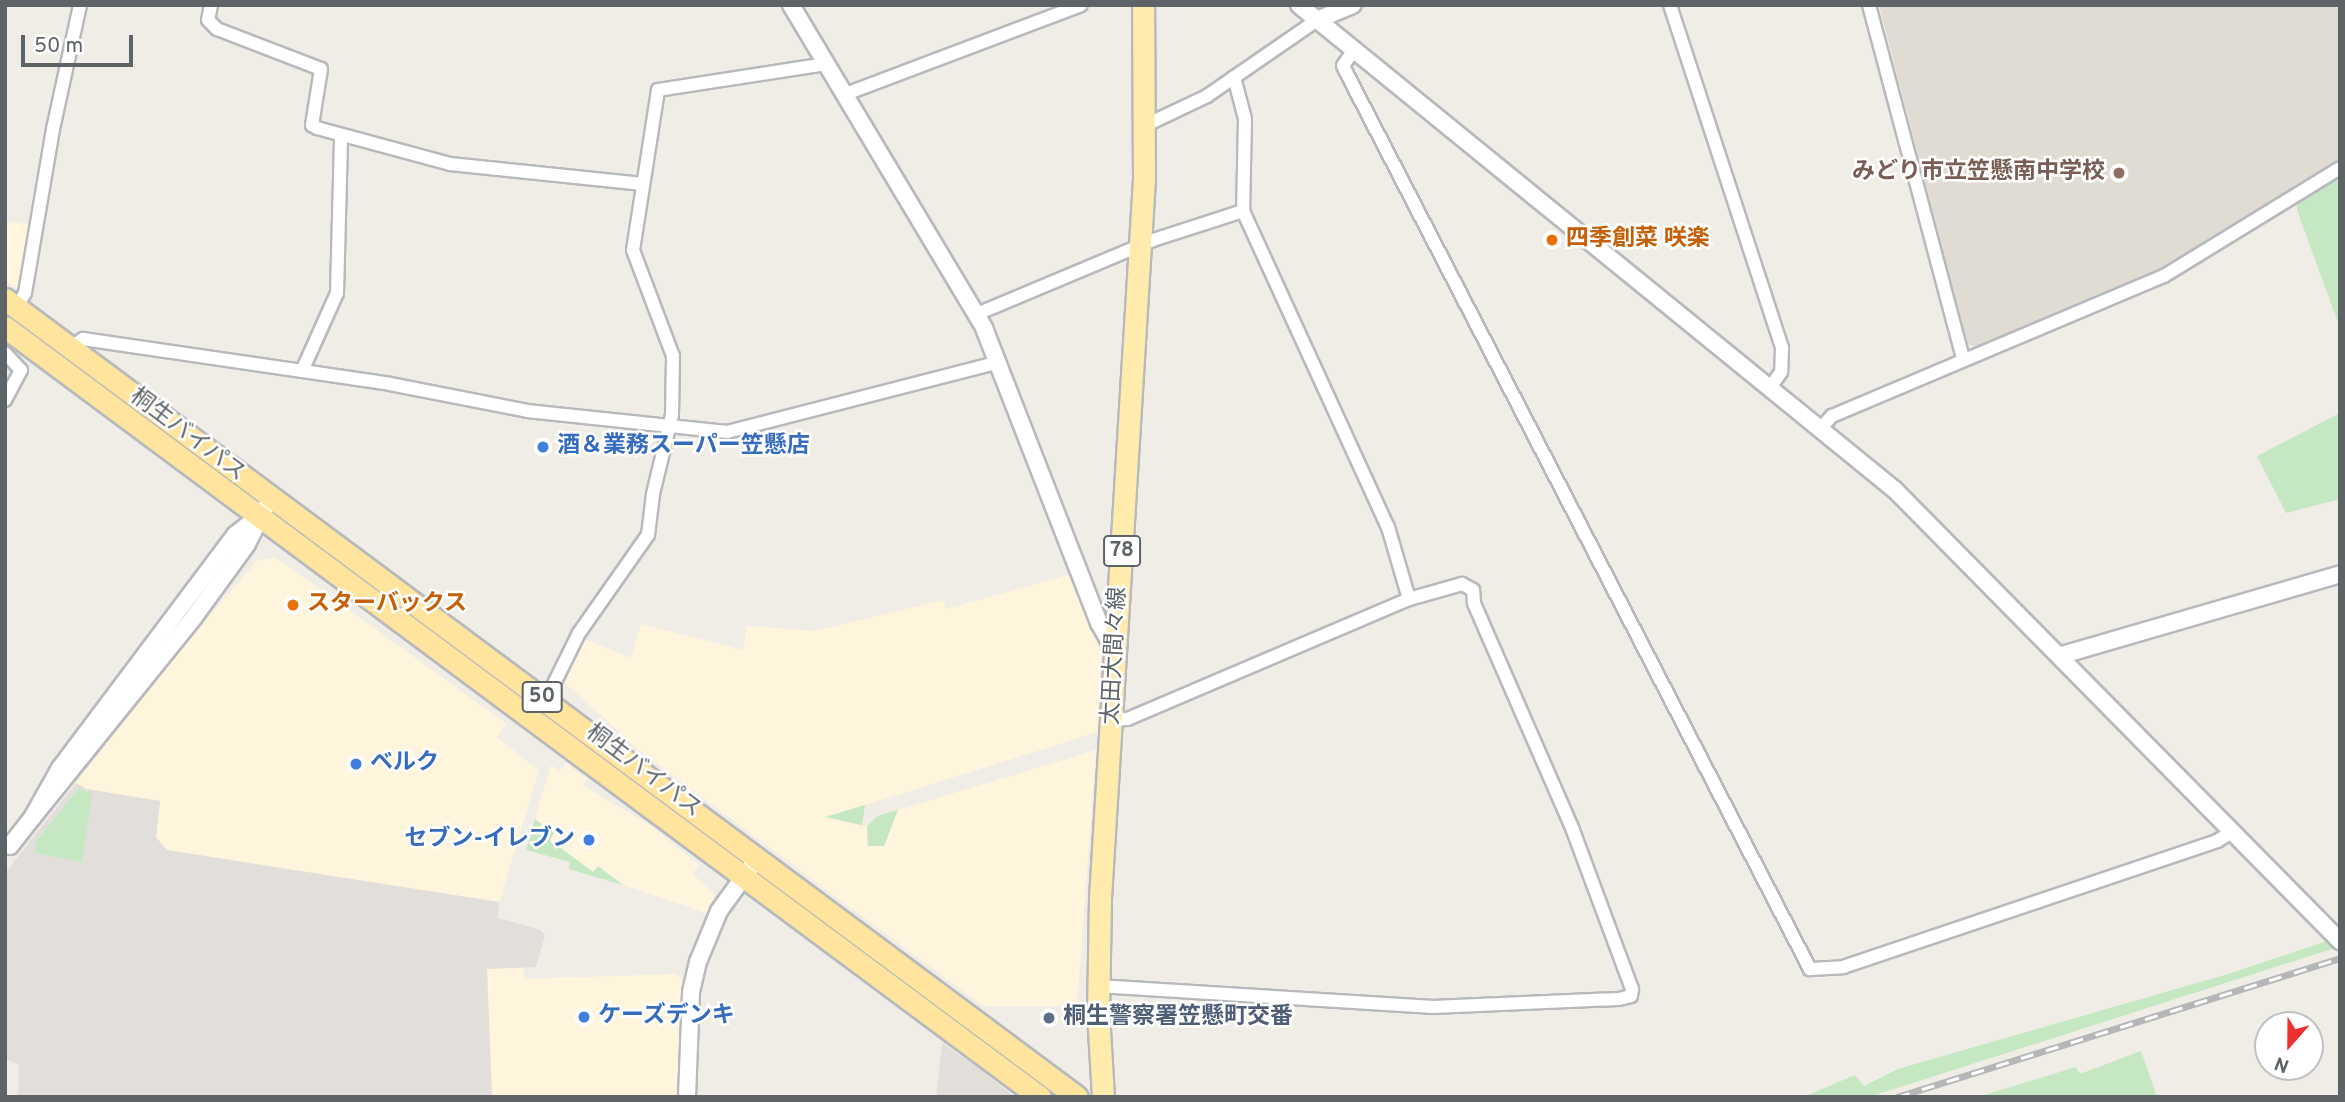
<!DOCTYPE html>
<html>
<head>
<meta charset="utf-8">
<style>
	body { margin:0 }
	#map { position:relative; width:2345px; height:1102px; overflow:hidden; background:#f0ede6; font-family:Overpass,"Noto Sans JP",sans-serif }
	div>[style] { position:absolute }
	.commercial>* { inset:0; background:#fff5dd }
	.industrial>* { inset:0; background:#e2dfdb }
	.education>* { inset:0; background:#e0dcd4 }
	.green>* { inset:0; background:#c5e8c3 }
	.roads { filter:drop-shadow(2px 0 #b7b9bd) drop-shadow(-2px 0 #b7b9bd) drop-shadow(0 2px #b7b9bd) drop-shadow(0 -2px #b7b9bd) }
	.minor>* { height:12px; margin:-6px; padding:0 6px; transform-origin:6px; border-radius:6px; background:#fff }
	.tertiary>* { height:16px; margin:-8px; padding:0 8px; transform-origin:8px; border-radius:8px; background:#fff }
	.primary>* { height:21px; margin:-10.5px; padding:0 10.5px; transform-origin:10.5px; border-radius:10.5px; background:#ffecad }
	.trunk>* { height:21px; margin:-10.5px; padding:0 10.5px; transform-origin:10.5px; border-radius:10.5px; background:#ffe49e }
	.rail>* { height:7px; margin-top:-3.5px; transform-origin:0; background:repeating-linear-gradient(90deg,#fff 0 13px,#b5b6b7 0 26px); box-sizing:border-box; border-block:2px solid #b5b6b7 }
	.dots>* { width:19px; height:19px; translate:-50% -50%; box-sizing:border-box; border:4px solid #fff; border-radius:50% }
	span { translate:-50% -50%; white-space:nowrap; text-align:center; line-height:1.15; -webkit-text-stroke:5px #fff; paint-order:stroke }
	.shield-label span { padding:2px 5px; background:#fff; border:2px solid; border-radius:5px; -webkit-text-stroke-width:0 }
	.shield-label { font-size:21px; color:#5e6367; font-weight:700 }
	.education-label { font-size:23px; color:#785e54; font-weight:700 }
	.right { translate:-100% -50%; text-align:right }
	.food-label { font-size:23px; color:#c56008; font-weight:700 }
	.left { translate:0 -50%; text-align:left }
	.street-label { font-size:23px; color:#5e6367 }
	.shop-label { font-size:23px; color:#366cbe; font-weight:700 }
	.service-label { font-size:23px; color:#4e5e75; font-weight:700 }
	.frame { position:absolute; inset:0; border:7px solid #5e6367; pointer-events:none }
	.north { position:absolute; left:2254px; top:1011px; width:70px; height:70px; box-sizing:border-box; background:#fff; border:2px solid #bfc1c2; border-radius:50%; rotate:201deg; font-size:19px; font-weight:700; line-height:28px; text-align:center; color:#5e6367 }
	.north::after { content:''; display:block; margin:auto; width:24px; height:32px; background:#ee302f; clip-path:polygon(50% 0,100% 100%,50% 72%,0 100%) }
	.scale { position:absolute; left:21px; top:35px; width:112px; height:32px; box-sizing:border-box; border:4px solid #5e6367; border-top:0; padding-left:9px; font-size:21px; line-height:24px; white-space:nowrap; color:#5e6367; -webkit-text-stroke:5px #fff; paint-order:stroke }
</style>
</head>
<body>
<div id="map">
	<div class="commercial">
		<div style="clip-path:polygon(5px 221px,32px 225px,17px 288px,5px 281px)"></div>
		<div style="clip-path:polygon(275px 557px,507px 724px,497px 737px,539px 771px,499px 902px,167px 850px,156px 838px,160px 801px,86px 789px,76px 783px,179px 651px,257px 561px)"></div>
		<div style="clip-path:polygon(1068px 575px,1073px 578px,1101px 655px,1098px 732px,827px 817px,867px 827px,868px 846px,884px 846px,898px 810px,1096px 750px,1077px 1006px,983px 1006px,640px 751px,563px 681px,582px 638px,631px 658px,641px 624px,743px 650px,747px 626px,815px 631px,943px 600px,946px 609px)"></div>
		<div style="clip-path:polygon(566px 763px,587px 779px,583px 786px,650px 825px,699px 865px,692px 874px,713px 892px,715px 902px,707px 913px,623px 885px,598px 866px,593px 872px,549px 840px,553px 833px,535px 819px,551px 765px,560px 771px)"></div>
		<div style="clip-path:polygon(487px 968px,523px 968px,525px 979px,676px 974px,684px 984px,678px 1097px,492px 1097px)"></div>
	</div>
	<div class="industrial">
		<div style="clip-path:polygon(76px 783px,87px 789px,160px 801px,156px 837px,167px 850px,499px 902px,498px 918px,541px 930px,545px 935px,536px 967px,487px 969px,492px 1097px,18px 1097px,19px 1065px,5px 1059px,5px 873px)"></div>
		<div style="clip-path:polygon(942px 1043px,977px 1067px,1015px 1097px,936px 1097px)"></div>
	</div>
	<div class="education">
		<div style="clip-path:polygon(1879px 5px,2340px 5px,2340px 159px,2149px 275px,1977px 347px,1967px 344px)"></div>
	</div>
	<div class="green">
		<div style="clip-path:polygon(2340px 178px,2340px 328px,2297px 210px,2297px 203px)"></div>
		<div style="clip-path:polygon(2340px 413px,2340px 499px,2286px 513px,2257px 456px)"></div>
		<div style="clip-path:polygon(79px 788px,92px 795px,82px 862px,35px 853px,37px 840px)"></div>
		<div style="clip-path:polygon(865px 805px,862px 825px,825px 817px)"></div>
		<div style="clip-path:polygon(898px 810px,884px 846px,868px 846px,867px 827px,877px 816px)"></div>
		<div style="clip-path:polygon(535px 819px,554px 833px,550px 840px,593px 872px,598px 866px,623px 885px,569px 869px,570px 862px,526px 850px)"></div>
		<div style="clip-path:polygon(2327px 941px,2335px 948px,1869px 1097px,1803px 1097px,1855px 1075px,1864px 1086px,1898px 1069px,2228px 974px)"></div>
		<div style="clip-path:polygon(2141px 1051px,2157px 1097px,1978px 1097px,2076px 1067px,2080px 1074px)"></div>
	</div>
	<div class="roads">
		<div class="minor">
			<div style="left:211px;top:5px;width:15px;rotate:101deg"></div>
			<div style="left:208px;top:20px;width:13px;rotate:45deg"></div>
			<div style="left:217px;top:29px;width:111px;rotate:21deg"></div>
			<div style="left:321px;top:69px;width:57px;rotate:99.1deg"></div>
			<div style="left:312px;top:125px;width:6px;rotate:31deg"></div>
			<div style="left:317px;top:128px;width:138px;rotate:15.1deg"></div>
			<div style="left:450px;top:164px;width:194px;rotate:5.9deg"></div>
			<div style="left:1670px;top:5px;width:361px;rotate:71.9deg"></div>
			<div style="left:1782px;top:348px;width:24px;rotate:92deg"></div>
			<div style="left:1781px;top:372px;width:19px;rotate:125deg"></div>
			<div style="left:1869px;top:5px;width:366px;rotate:75.1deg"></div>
			<div style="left:1354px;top:50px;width:19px;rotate:125deg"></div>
			<div style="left:1343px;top:66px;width:9px;rotate:63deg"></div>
			<div style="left:1347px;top:74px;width:1008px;rotate:62.65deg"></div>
			<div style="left:1810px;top:969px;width:33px;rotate:-3deg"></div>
			<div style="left:1843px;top:967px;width:395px;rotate:-18.6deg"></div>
			<div style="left:2217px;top:841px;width:17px;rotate:-31deg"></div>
			<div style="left:1234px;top:77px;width:43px;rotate:75.3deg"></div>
			<div style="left:1245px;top:119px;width:92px;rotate:91.2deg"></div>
			<div style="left:843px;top:95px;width:254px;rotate:-20.7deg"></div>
			<div style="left:1146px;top:125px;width:68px;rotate:-25.4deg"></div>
			<div style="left:1207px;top:96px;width:134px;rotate:-34.6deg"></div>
			<div style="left:16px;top:308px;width:17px;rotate:-59deg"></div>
			<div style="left:25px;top:293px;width:166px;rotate:-80.3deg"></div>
			<div style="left:53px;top:129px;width:127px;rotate:-77.7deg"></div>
			<div style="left:977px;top:314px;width:191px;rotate:-22.8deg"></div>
			<div style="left:1153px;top:240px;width:95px;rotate:-17.9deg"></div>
			<div style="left:1243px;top:211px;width:348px;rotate:65.4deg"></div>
			<div style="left:1388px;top:527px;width:75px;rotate:73.7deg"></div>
			<div style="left:70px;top:348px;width:16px;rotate:-35deg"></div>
			<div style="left:83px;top:339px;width:310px;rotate:8.3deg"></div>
			<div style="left:390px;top:384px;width:140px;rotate:11.1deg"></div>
			<div style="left:527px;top:411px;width:201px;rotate:6deg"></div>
			<div style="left:727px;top:432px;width:281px;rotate:-14.4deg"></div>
			<div style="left:5px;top:353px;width:23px;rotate:47deg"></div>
			<div style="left:21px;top:370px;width:34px;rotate:118deg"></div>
			<div style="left:302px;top:371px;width:85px;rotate:-65.8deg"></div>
			<div style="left:337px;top:293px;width:156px;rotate:-88.5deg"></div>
			<div style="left:1822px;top:427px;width:15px;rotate:-48deg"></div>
			<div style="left:1832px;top:416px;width:360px;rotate:-22.9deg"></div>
			<div style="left:2164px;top:276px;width:206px;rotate:-31.5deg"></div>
			<div style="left:546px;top:700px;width:75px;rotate:-63.8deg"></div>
			<div style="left:579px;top:633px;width:120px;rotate:-54.9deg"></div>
			<div style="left:648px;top:535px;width:41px;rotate:-83deg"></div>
			<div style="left:653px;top:494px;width:81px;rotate:-76.5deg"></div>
			<div style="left:672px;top:415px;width:59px;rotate:-89deg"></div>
			<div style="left:673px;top:356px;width:113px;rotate:-110.7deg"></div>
			<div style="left:633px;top:250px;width:162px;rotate:-81.1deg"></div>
			<div style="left:658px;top:90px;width:169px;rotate:-8.8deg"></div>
			<div style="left:1098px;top:986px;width:336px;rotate:3.6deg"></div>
			<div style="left:1433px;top:1007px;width:186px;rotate:-2.5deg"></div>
			<div style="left:1619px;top:999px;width:12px;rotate:-14deg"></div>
			<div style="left:1631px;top:996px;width:7px;rotate:-82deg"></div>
			<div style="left:1632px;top:989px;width:170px;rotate:-110.4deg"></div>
			<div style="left:1573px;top:830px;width:248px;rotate:-113.6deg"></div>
			<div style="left:1474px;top:603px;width:13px;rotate:-94deg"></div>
			<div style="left:1473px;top:590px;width:13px;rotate:-151deg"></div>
			<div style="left:1462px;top:584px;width:55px;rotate:164.2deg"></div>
			<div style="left:1409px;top:599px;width:306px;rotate:156.9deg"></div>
			<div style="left:1127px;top:719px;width:15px;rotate:176deg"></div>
		</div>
		<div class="tertiary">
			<div style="left:791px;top:5px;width:376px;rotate:59.1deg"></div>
			<div style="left:984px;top:328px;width:317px;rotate:68.7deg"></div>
			<div style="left:1099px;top:623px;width:32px;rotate:60deg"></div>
			<div style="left:1299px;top:5px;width:768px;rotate:39.14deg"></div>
			<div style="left:1895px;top:490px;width:634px;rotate:45.38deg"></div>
			<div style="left:1317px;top:20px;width:39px;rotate:-23deg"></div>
			<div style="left:258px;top:517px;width:29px;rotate:142deg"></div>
			<div style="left:235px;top:535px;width:291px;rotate:126.9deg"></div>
			<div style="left:60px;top:768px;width:57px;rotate:119.2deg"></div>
			<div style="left:32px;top:818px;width:258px;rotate:-51.1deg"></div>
			<div style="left:194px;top:617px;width:90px;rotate:-54deg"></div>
			<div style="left:247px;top:544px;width:40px;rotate:-63.4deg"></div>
			<div style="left:2062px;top:655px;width:290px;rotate:-16.2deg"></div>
			<div style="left:10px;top:846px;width:36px;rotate:-52deg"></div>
			<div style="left:687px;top:1097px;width:105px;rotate:-87.8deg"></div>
			<div style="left:691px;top:992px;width:31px;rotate:-77deg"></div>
			<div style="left:698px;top:962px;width:55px;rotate:-67.6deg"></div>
			<div style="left:719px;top:911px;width:54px;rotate:-54deg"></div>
		</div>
		<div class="primary">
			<div style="left:1103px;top:1097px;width:83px;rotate:-93.4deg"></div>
			<div style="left:1098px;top:1014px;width:116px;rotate:-89deg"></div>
			<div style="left:1100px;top:898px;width:720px;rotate:-86.5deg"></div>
			<div style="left:1144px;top:179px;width:174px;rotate:-90.3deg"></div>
		</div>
		<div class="trunk">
			<div style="left:5px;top:299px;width:1336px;rotate:36.66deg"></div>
			<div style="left:5px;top:327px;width:1290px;rotate:36.65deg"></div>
		</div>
	</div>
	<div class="rail">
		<div style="left:1897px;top:1097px;width:464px;rotate:-17.4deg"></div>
	</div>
	<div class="dots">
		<div style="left:2119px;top:173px;background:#8d6e63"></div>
		<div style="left:1552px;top:240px;background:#e8710a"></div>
		<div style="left:543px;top:447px;background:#3f7fe0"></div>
		<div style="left:293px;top:605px;background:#e8710a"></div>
		<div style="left:356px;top:764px;background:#3f7fe0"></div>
		<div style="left:589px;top:840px;background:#3f7fe0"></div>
		<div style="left:584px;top:1017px;background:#3f7fe0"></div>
		<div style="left:1049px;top:1018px;background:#5c6f8a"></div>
	</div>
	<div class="shield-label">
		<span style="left:1122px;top:551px">78</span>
		<span style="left:542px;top:697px">50</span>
	</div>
	<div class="education-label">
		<span class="right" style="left:2105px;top:173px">みどり市立笠懸南中学校</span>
	</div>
	<div class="food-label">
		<span class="left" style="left:1566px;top:240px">四季創菜 咲楽</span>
		<span class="left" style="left:307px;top:605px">スターバックス</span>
	</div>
	<div class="street-label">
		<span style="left:187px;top:436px;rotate:37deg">桐生バイパス</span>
		<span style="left:1116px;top:656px;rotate:-87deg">太田大間々線</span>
		<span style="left:643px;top:772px;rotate:37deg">桐生バイパス</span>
	</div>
	<div class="shop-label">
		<span class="left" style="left:557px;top:447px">酒＆業務スーパー笠懸店</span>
		<span class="left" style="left:370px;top:764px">ベルク</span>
		<span class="right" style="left:575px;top:840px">セブン-イレブン</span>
		<span class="left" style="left:598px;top:1017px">ケーズデンキ</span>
	</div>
	<div class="service-label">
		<span class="left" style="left:1063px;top:1018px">桐生警察署笠懸町交番</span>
	</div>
	<div class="frame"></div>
	<div class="north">N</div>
	<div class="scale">50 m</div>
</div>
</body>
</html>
